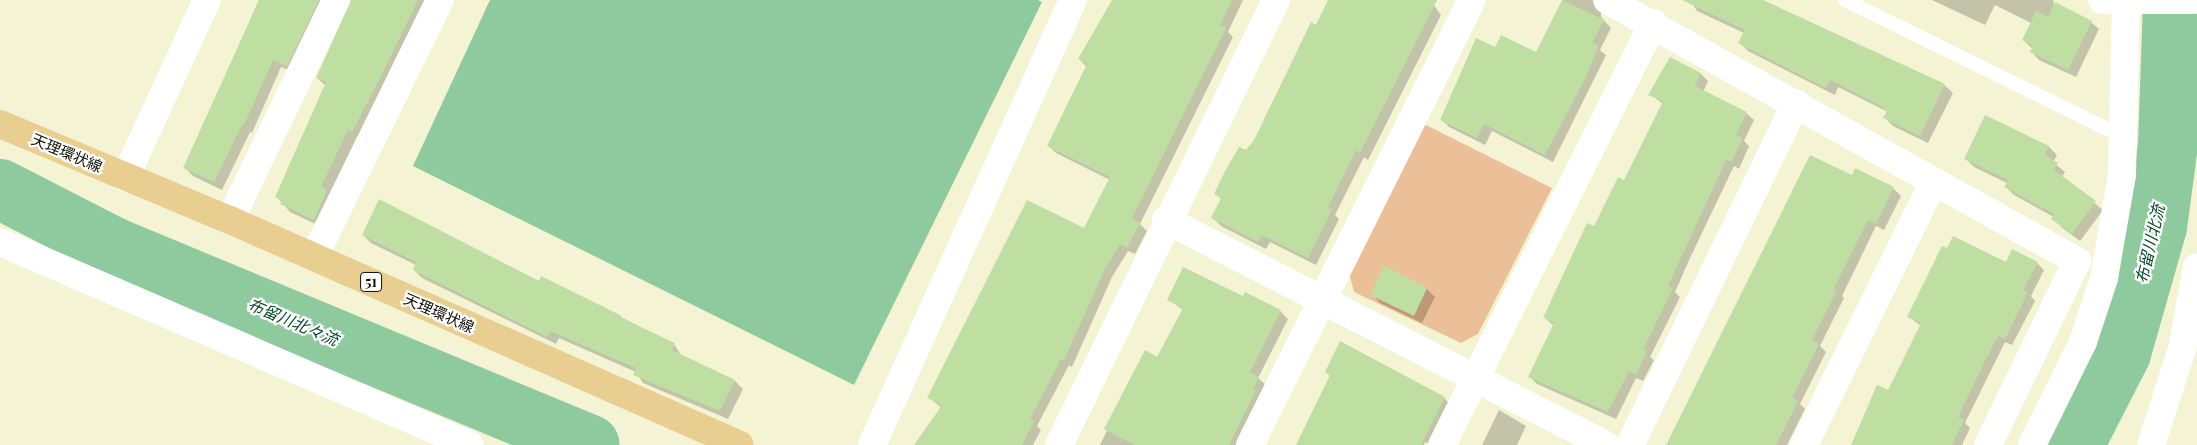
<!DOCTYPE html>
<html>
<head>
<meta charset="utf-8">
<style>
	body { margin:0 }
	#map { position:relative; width:2197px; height:445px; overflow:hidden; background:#f4f4d4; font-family:"Playfair Display","Noto Sans JP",serif }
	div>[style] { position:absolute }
	.green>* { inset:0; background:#ebc098 }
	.water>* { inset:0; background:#8eca9e }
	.shadow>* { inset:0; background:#0003 }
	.river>* { height:60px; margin:-30px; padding:0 30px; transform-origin:30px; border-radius:30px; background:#8eca9e }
	.building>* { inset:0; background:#bfdfa2 }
	.service>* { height:14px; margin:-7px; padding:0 7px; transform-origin:7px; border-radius:7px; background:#fff }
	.minor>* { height:28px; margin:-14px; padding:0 14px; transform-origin:14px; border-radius:14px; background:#fff }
	.primary>* { height:28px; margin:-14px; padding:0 14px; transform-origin:14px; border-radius:14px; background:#e8cf91 }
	span { translate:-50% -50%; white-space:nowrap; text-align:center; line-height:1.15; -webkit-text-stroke:4.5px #fff; paint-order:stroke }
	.shield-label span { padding:1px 4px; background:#fff; border:1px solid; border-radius:4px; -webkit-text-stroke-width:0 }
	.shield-label { font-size:14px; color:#0f0f05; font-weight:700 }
	.street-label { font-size:15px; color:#0f0f05 }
	.water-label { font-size:16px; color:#004922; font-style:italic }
</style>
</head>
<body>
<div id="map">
	<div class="green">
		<div style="clip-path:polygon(1424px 124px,1552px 188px,1478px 334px,1461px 343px,1354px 292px,1349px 273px)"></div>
	</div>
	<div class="water">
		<div style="clip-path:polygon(490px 0,1038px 0,1042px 2px,854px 385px,413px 166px)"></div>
	</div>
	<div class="shadow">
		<div style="clip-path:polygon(259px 0,321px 0,295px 73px,281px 67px,252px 133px,250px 132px,222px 190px,193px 176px,185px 168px)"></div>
		<div style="clip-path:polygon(366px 0,431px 0,360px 139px,357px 137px,330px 194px,322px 227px,290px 212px,277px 197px,326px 86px,317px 78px)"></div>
		<div style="clip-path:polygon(1113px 0,1243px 0,1228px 32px,1233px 37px,1140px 224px,1147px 231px,1135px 254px,1128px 251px,1112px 277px,1072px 367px,1069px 365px,1037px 426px,1041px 430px,1033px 445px,915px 445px,942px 408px,928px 397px,1085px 230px,1110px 180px,1056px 153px,1049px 146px,1087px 67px,1079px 59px)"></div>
		<div style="clip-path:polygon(1329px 0,1430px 0,1441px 15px,1368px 160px,1364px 157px,1335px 215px,1339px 219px,1316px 265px,1270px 242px,1266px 249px,1221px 226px,1213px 218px,1222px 200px,1216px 194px,1255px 141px)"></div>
		<div style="clip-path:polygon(1563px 0,1601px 0,1601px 17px,1611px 28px,1600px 50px,1606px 55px,1553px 162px,1492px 131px,1485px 145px,1449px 127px,1441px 119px,1495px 49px,1536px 54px)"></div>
		<div style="clip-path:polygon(1690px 0,1762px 0,1944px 85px,1953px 93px,1928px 143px,1893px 126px,1885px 118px,1888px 112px,1838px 87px,1835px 95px,1748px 51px,1740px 43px,1744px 33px,1697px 11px)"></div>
		<div style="clip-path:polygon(1932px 0,2054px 0,2053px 3px,2091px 22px,2099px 29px,2076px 77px,2039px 60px,2032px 52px,2033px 49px,2023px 40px,2031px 23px,1995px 5px,1985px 25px)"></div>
		<div style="clip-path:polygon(1701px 74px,1708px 81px,1703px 92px,1746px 113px,1754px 120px,1744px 141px,1749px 146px,1739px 169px,1734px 166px,1690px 258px,1675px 292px,1680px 297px,1650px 357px,1654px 360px,1643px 381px,1636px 378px,1616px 419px,1537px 384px,1530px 377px,1554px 326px,1545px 318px,1625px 181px,1663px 104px,1650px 94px)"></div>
		<div style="clip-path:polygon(1986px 117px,2049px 147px,2057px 155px,2053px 162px,2065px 172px,2062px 177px,2103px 210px,2080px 241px,2061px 227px,2054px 217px,2014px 195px,2006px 187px,2007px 183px,1974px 167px,1966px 159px)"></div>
		<div style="clip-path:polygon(1853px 176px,1893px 188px,1901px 196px,1884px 230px,1876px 226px,1842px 296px,1844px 298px,1820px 346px,1826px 352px,1800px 404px,1805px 409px,1787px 445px,1673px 445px)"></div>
		<div style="clip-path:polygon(363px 235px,539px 282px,542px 277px,674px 344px,681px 355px,735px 381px,743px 389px,728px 419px,643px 383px,636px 372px,559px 338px,556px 344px,422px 278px,414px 270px,416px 265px,371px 243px)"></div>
		<div style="clip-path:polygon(2037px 263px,2044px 270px,2031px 296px,2035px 301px,2012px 345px,2005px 342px,1965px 423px,1970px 428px,1962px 445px,1852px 445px,1888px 392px,1921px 326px,1909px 317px,2007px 264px)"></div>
		<div style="clip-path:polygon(1427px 289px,1435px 297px,1422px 323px,1380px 303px,1372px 294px)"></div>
		<div style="clip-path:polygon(1243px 298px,1280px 311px,1288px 319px,1258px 378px,1266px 385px,1245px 445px,1100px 445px,1145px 352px,1158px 359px,1183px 310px,1168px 299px)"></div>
		<div style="clip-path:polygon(1326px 372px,1444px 398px,1452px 406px,1432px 445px,1425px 442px,1424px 445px,1297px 445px,1331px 377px)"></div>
		<div style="clip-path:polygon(1499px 410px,1526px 426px,1517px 445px,1482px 445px)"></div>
	</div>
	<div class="river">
		<div style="left:0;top:189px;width:127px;rotate:27.2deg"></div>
		<div style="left:113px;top:247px;width:516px;rotate:22.54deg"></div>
		<div style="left:2074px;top:445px;width:103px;rotate:-62.9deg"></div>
		<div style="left:2121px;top:353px;width:131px;rotate:-74.1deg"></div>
		<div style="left:2157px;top:227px;width:83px;rotate:-82.4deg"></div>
		<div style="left:2168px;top:145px;width:145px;rotate:-88deg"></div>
	</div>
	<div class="building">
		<div style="clip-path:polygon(259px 0,319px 0,287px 66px,273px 60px,244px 125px,242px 125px,214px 182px,183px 168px)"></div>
		<div style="clip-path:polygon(351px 0,418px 0,379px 80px,352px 132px,348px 130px,321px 187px,327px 190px,314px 220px,280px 204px,282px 201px,275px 197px,326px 82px,316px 78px)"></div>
		<div style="clip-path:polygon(1112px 0,1232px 0,1220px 25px,1226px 28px,1132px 218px,1140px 223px,1127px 248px,1120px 244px,1105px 269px,1064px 360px,1061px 359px,1030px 419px,1034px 421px,1022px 445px,914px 445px,942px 405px,927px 398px,1027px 200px,1084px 228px,1110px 177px,1047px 146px,1087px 64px,1078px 59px)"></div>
		<div style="clip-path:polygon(1328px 0,1437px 0,1360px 153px,1356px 150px,1328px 207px,1332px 210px,1308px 258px,1262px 235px,1258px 242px,1211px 218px,1221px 198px,1214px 194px,1225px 171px,1239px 147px,1246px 150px,1254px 140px,1311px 22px,1316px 25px)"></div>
		<div style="clip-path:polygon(1562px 0,1604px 20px,1592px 43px,1598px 46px,1587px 75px,1545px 155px,1484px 124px,1477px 138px,1440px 120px,1476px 38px,1495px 47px,1501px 35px,1536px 52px)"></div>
		<div style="clip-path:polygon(1682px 0,1763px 0,1945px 84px,1920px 136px,1883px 118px,1887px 111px,1881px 106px,1830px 80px,1826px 88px,1738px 43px,1745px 30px)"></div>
		<div style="clip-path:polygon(2055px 2px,2092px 21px,2068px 70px,2030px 52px,2033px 46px,2022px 40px,2036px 11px,2048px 17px)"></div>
		<div style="clip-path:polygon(1670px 57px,1701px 73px,1695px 86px,1747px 112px,1736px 135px,1743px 138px,1731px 162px,1726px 160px,1668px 286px,1673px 288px,1643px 350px,1647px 351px,1636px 375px,1629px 371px,1608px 412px,1528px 377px,1554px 323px,1543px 318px,1587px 223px,1594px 226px,1618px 177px,1624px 180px,1663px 101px,1648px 95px)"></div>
		<div style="clip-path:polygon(1985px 115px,2049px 146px,2045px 155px,2058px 163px,2054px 170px,2096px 201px,2072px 234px,2051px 219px,2054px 214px,2004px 187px,2008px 180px,1964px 159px)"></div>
		<div style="clip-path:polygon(1810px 155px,1852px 175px,1855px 168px,1894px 187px,1876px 224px,1868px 220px,1834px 288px,1837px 290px,1812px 340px,1819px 344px,1792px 398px,1798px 401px,1776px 445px,1666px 445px)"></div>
		<div style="clip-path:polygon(379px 199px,539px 281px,541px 276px,622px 316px,621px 318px,675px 343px,672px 350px,735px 380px,720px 411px,633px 375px,636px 368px,550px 331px,547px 337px,413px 270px,416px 262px,362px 235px)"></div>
		<div style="clip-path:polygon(1953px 236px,2006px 262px,2012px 249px,2038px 262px,2023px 290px,2028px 292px,2005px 339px,1998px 336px,1987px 357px,1958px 417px,1964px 420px,1952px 445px,1851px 445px,1877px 385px,1888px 390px,1921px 323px,1907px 317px,1942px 246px,1947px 248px)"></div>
		<div style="clip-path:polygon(1384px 266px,1427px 288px,1414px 316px,1370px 295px)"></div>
		<div style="clip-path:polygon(1183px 267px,1243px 296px,1245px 292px,1281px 310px,1250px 372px,1259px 377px,1253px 389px,1256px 390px,1229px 445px,1135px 445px,1104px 429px,1145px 350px,1157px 357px,1183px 308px,1167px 300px)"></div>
		<div style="clip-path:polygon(1340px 341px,1445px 397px,1421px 445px,1296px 445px,1330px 375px,1325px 372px)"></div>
	</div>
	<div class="service">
		<div style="left:1845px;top:0;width:310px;rotate:26.2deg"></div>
	</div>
	<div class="minor">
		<div style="left:1607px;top:0;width:538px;rotate:29.04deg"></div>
		<div style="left:2077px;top:261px;width:204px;rotate:115.8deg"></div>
		<div style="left:2102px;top:0;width:91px"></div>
		<div style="left:125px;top:178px;width:196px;rotate:-65.3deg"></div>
		<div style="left:230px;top:220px;width:244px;rotate:-64.3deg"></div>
		<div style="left:1166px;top:220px;width:493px;rotate:27.1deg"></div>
		<div style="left:0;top:242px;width:512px;rotate:23.36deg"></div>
		<div style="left:314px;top:257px;width:286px;rotate:-63.9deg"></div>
		<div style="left:872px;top:445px;width:488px;rotate:-65.7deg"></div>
		<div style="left:1059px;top:445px;width:495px;rotate:-64deg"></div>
		<div style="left:1250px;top:445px;width:497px;rotate:-63.5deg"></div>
		<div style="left:1442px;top:445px;width:472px;rotate:-63.4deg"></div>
		<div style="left:1630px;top:445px;width:380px;rotate:-64.1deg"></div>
		<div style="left:1804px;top:445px;width:294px;rotate:-63.8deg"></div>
		<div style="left:2032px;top:445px;width:115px;rotate:-63.7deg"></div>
		<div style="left:2083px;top:342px;width:67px;rotate:-71.8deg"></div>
		<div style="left:2104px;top:278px;width:105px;rotate:-80.1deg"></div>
		<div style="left:2122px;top:175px;width:175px;rotate:-88.7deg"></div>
		<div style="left:2151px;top:445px;width:101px;rotate:-72.1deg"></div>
		<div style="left:2182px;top:349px;width:83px;rotate:-79.6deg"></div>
	</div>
	<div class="primary">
		<div style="left:0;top:124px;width:249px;rotate:22.7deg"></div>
		<div style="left:230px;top:220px;width:557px;rotate:23.81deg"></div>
	</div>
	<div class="shield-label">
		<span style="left:371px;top:282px">51</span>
	</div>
	<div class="street-label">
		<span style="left:67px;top:153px;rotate:23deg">天理環状線</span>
		<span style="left:439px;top:313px;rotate:24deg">天理環状線</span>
	</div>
	<div class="water-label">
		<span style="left:2150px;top:244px;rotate:-77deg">布留川北流</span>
		<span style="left:293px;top:322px;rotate:23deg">布留川北々流</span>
	</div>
</div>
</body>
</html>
